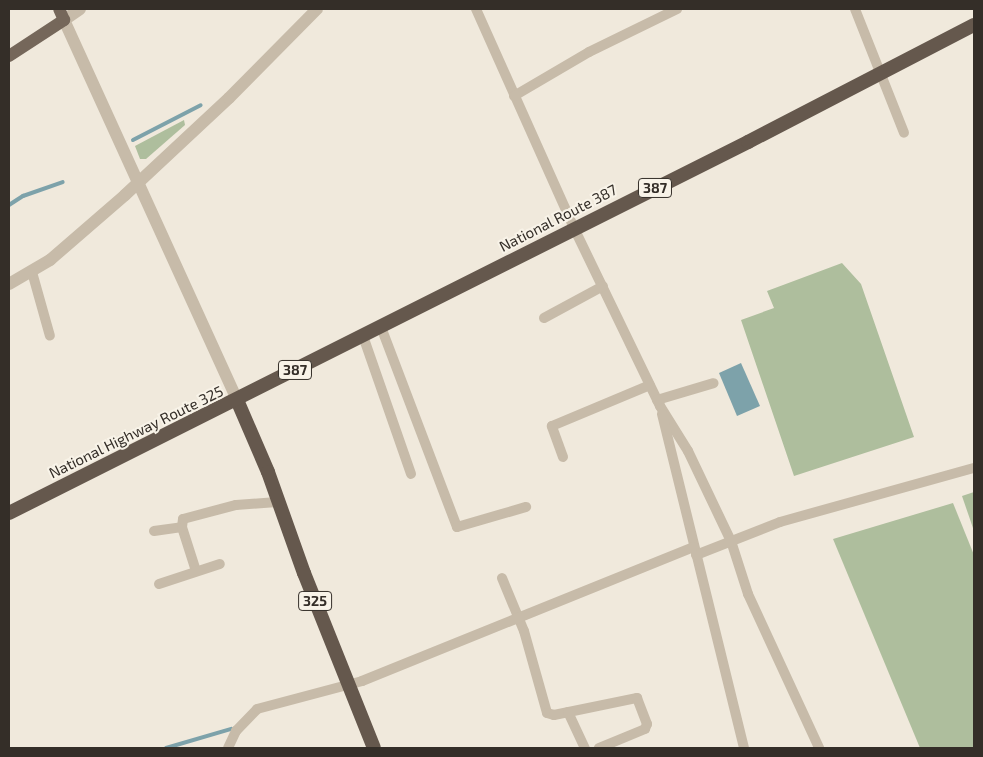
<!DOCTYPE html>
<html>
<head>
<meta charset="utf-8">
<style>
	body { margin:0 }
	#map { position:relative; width:983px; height:757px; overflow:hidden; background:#f0e9dc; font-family:"Exo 2",sans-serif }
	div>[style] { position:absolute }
	.green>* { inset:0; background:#aebe9d }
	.water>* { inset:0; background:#7da2aa }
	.stream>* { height:4px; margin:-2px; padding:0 2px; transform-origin:2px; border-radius:2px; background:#7da2aa }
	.minor>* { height:10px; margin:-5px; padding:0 5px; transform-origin:5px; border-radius:5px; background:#c7bba9 }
	.tertiary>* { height:12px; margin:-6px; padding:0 6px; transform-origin:6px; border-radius:6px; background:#c7bba9 }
	.primary>* { height:12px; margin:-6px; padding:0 6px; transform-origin:6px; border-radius:6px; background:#75675a }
	.trunk>* { height:14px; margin:-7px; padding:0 7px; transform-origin:7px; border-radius:7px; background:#65584d }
	span { translate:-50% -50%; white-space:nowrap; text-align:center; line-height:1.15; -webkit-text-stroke:4px #f8f3e8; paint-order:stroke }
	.shield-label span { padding:1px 4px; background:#f8f3e8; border:1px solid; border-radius:4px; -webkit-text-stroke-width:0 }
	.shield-label { font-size:14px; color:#342e28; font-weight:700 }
	.street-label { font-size:15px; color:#342e28 }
	.frame { position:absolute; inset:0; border:10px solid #342e28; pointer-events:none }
</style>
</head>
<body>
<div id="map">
	<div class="green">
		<div style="clip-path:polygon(184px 120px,185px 125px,146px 159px,140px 159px,135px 146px)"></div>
		<div style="clip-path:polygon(842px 263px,861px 284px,914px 437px,794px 476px,741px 320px,774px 308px,767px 291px)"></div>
		<div style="clip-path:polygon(974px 492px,974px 531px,962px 496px)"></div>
		<div style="clip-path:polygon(953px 503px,974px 555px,974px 747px,920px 748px,833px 539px)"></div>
	</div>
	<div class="water">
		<div style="clip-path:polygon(741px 363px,760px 406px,737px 416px,719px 373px)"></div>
	</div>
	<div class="stream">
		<div style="left:133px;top:140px;width:76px;rotate:-27.2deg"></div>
		<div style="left:9px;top:205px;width:17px;rotate:-33deg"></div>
		<div style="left:23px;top:196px;width:42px;rotate:-19.3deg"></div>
		<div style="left:166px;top:748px;width:68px;rotate:-16.3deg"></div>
	</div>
	<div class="minor">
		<div style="left:476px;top:9px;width:240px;rotate:65.9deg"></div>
		<div style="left:574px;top:228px;width:198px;rotate:64.2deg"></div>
		<div style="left:660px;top:406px;width:53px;rotate:58.1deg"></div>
		<div style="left:688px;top:451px;width:100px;rotate:64.5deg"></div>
		<div style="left:731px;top:541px;width:56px;rotate:72.2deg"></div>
		<div style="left:748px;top:594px;width:170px;rotate:65.2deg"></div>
		<div style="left:855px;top:9px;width:133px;rotate:68.4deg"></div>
		<div style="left:514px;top:96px;width:87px;rotate:-30.4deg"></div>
		<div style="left:589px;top:52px;width:98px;rotate:-26deg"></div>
		<div style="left:32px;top:272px;width:66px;rotate:74.3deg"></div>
		<div style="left:544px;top:318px;width:67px;rotate:-28.5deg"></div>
		<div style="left:381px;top:327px;width:214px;rotate:69.2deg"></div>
		<div style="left:457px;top:527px;width:72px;rotate:-16.2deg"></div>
		<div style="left:363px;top:336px;width:146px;rotate:70.8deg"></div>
		<div style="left:657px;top:400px;width:59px;rotate:-16.6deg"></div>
		<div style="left:662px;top:414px;width:344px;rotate:76.2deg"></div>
		<div style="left:563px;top:457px;width:33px;rotate:-110deg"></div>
		<div style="left:552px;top:426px;width:106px;rotate:-22.7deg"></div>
		<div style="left:154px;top:531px;width:28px;rotate:-8deg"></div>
		<div style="left:696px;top:555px;width:90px;rotate:-21.4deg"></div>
		<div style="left:780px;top:522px;width:201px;rotate:-15.6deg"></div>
		<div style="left:196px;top:571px;width:46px;rotate:-107.7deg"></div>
		<div style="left:182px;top:527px;width:8px;rotate:-83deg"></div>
		<div style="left:183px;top:519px;width:55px;rotate:-14.8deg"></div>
		<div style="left:236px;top:505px;width:41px;rotate:-4.2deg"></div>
		<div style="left:502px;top:578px;width:57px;rotate:67.5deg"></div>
		<div style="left:524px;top:631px;width:85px;rotate:74.3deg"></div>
		<div style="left:547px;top:713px;width:7px;rotate:16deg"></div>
		<div style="left:554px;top:715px;width:85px;rotate:-11.6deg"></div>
		<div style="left:637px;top:698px;width:28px;rotate:69deg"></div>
		<div style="left:647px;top:724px;width:5px;rotate:112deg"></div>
		<div style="left:645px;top:729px;width:50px;rotate:157.6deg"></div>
		<div style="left:159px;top:584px;width:64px;rotate:-18.2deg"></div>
		<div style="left:568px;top:712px;width:40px;rotate:65deg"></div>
		<div style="left:228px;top:748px;width:19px;rotate:-65deg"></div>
		<div style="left:236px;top:731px;width:30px;rotate:-46deg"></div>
		<div style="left:257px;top:709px;width:109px;rotate:-14.9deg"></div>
		<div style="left:362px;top:681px;width:358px;rotate:-22deg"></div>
	</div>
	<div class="tertiary">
		<div style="left:80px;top:9px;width:19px;rotate:145deg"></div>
		<div style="left:64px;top:20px;width:418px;rotate:65.5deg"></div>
		<div style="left:9px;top:284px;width:48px;rotate:-30.3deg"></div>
		<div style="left:50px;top:260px;width:99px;rotate:-40.9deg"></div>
		<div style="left:125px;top:195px;width:142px;rotate:-43deg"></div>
		<div style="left:229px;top:98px;width:125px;rotate:-45.3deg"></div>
	</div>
	<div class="primary">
		<div style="left:9px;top:56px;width:66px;rotate:-33.2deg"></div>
		<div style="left:64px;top:20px;width:12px;rotate:-114deg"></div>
	</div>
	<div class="trunk">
		<div style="left:237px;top:400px;width:78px;rotate:66.7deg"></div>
		<div style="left:268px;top:472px;width:107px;rotate:70.4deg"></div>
		<div style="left:304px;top:573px;width:188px;rotate:68.2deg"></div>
		<div style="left:9px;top:513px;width:827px;rotate:-26.66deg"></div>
		<div style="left:748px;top:142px;width:254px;rotate:-27.4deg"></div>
	</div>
	<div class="shield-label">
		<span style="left:655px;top:188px">387</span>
		<span style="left:295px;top:370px">387</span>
		<span style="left:315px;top:601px">325</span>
	</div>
	<div class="street-label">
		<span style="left:558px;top:218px;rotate:-27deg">National Route 387</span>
		<span style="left:136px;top:432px;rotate:-26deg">National Highway Route 325</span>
	</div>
	<div class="frame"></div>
</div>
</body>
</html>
